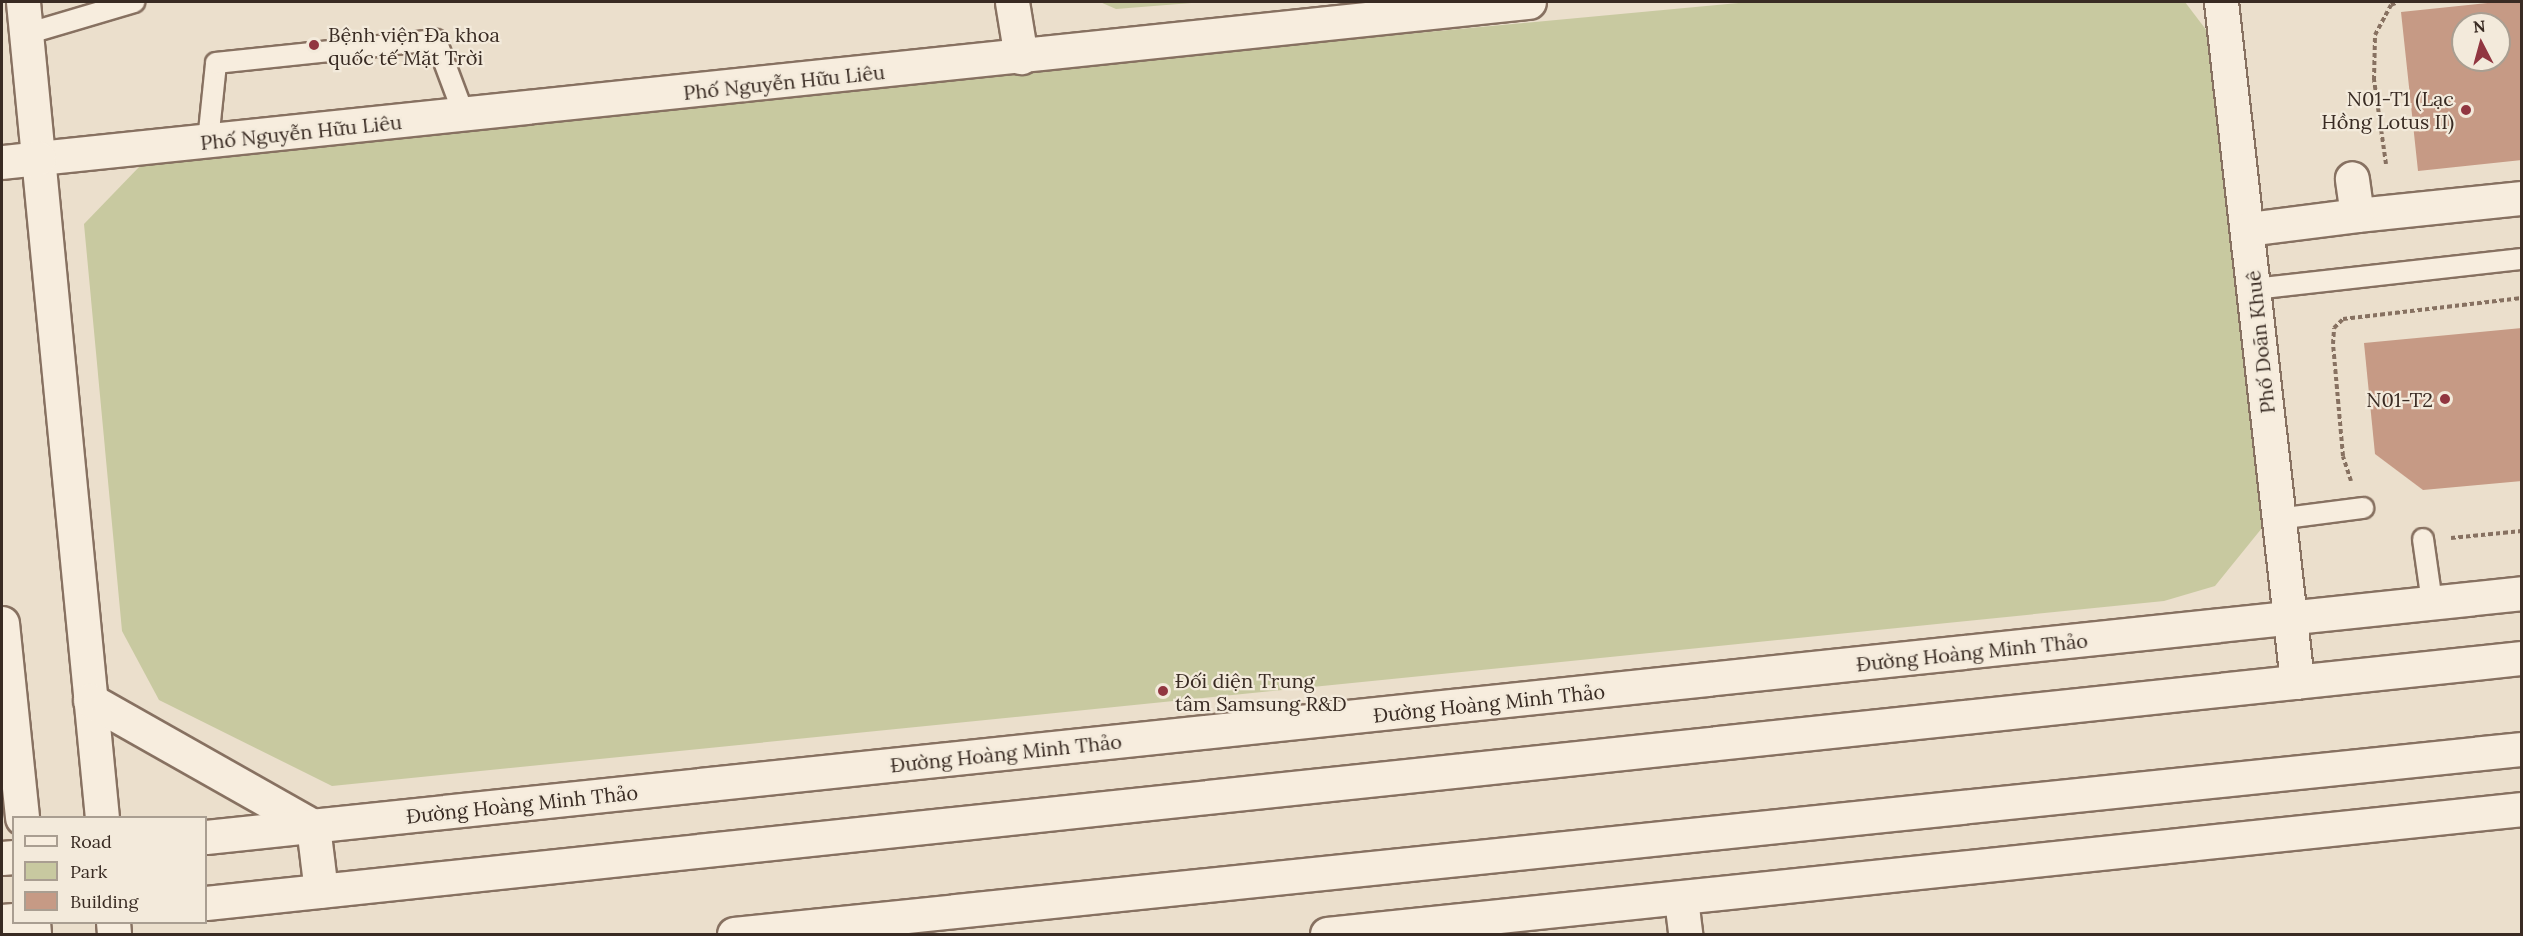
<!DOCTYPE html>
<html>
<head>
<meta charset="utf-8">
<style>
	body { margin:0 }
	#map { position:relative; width:2523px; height:936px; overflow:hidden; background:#ebdfcc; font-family:Lora,serif }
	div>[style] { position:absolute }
	.green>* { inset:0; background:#c8c9a0 }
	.building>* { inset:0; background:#c69a85 }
	.path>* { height:4px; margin-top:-2px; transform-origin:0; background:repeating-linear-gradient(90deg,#877161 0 4.5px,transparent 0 7.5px) }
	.roads { filter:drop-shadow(2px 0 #877161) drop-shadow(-2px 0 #877161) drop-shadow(0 2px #877161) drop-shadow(0 -2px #877161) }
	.lane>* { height:20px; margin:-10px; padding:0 10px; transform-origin:10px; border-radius:10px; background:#f7edde }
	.street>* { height:33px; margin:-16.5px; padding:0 16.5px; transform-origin:16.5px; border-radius:16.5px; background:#f7edde }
	.secondary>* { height:33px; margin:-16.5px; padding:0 16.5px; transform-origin:16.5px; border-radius:16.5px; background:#f7edde }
	.dots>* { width:16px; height:16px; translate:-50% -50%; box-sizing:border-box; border:3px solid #f3eadb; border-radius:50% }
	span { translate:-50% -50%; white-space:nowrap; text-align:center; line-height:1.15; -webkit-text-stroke:4.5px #f3eadb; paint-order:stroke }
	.poi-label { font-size:20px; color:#392b23 }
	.left { translate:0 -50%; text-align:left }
	.right { translate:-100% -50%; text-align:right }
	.street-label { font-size:20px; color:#392b23 }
	.frame { position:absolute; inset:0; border:3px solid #392b23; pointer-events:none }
	.legend { position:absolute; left:12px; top:816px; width:195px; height:108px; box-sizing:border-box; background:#f3eadb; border:2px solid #a99e91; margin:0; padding:8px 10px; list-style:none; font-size:18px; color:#392b23 }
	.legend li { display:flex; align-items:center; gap:12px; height:30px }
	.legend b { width:30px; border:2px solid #a99e91 }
	.north { position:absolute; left:2451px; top:12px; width:60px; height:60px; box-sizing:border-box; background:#f3eadb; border:2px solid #a99e91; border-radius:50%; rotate:354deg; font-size:16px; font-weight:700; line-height:24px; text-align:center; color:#392b23 }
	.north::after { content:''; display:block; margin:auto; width:21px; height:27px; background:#913640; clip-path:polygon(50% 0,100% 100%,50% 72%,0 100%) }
</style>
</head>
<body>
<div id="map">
	<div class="green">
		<div style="clip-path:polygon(1100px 2px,1204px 2px,1116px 9px)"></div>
		<div style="clip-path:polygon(1749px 2px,2185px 2px,2210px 35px,2217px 66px,2262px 528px,2215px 586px,2164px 601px,332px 786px,159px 700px,122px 631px,84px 224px,140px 166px,979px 74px)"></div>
	</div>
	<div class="building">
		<div style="clip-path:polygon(evenodd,2497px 2px,2522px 2px,2522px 160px,2418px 171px,2401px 12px,2497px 2px,2463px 24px,2499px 24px,2499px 60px,2463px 60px,2463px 24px)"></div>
		<div style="clip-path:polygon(2522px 328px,2522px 481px,2423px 490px,2375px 454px,2364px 343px)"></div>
	</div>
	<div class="path">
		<div style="left:2386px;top:164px;width:85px;rotate:-98.1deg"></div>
		<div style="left:2374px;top:80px;width:45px;rotate:-88.7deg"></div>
		<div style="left:2375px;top:35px;width:34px;rotate:-62deg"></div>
		<div style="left:2391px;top:5px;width:8px;rotate:-23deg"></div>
		<div style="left:2351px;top:481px;width:26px;rotate:-108deg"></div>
		<div style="left:2343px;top:456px;width:112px;rotate:-95.1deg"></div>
		<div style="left:2333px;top:344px;width:16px;rotate:-86deg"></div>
		<div style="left:2334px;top:328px;width:13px;rotate:-45deg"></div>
		<div style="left:2343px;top:319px;width:180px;rotate:-6.7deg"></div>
		<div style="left:2451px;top:538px;width:71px;rotate:-5.6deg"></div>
	</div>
	<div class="roads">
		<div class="lane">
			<div style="left:26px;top:34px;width:113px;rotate:-16.5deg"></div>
			<div style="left:208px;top:141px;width:78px;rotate:-84.1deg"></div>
			<div style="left:216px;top:63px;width:221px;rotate:-6deg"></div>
			<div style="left:436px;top:40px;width:80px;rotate:69.5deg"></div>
			<div style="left:2254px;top:289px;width:270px;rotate:-6.4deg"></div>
			<div style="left:2278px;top:519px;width:86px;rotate:-7.4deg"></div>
			<div style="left:2423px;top:539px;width:64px;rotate:81.9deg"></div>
		</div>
		<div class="street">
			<div style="left:1012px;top:2px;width:56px;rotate:80.7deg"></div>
			<div style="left:2221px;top:2px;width:684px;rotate:83.62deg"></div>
			<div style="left:39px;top:158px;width:1498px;rotate:-5.98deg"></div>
			<div style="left:2357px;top:215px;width:166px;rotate:-5.9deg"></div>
			<div style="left:2248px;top:229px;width:110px;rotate:-7.3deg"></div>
			<div style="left:2357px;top:215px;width:37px;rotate:-98deg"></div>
			<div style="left:1681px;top:899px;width:35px;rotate:83deg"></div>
		</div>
		<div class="secondary">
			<div style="left:23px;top:2px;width:820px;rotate:84.47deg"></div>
			<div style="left:2px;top:162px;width:37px;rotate:-6deg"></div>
			<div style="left:2px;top:623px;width:196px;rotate:84.1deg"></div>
			<div style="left:90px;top:700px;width:256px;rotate:29.5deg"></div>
			<div style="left:313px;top:826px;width:65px;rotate:83deg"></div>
			<div style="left:206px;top:837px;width:2329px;rotate:-6.01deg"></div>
			<div style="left:2px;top:858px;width:12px;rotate:-5deg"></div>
			<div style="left:206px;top:903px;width:2329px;rotate:-6.04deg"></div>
			<div style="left:2px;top:921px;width:12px;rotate:-5deg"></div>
			<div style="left:33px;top:922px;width:12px;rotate:85deg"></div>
			<div style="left:113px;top:922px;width:12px;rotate:85deg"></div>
			<div style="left:734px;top:934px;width:1798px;rotate:-5.91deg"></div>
			<div style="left:1327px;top:934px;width:1202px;rotate:-5.97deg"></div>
		</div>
	</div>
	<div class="dots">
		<div style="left:314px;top:45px;background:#913640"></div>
		<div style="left:2466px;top:110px;background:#913640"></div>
		<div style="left:2445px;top:399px;background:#913640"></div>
		<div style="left:1163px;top:691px;background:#913640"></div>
	</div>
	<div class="poi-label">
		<span class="left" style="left:328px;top:46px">Bệnh viện Đa khoa<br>quốc tế Mặt Trời</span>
		<span class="right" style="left:2454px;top:110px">N01-T1 (Lạc<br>Hồng Lotus II)</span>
		<span class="right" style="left:2433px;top:399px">N01-T2</span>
		<span class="left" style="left:1175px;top:692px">Đối diện Trung<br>tâm Samsung R&amp;D</span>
	</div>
	<div class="street-label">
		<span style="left:784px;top:82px;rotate:-6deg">Phố Nguyễn Hữu Liêu</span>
		<span style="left:301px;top:132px;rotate:-6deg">Phố Nguyễn Hữu Liêu</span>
		<span style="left:2260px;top:342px;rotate:-96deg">Phố Doãn Khuê</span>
		<span style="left:1972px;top:652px;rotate:-6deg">Đường Hoàng Minh Thảo</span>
		<span style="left:1489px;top:703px;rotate:-6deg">Đường Hoàng Minh Thảo</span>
		<span style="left:1006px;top:753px;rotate:-6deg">Đường Hoàng Minh Thảo</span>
		<span style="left:522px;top:804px;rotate:-6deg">Đường Hoàng Minh Thảo</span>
	</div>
	<div class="frame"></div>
	<ul class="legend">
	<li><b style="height:8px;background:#f7edde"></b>Road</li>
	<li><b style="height:16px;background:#c8c9a0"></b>Park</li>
	<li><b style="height:16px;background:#c69a85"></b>Building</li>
	</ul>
	<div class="north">N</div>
</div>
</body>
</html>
